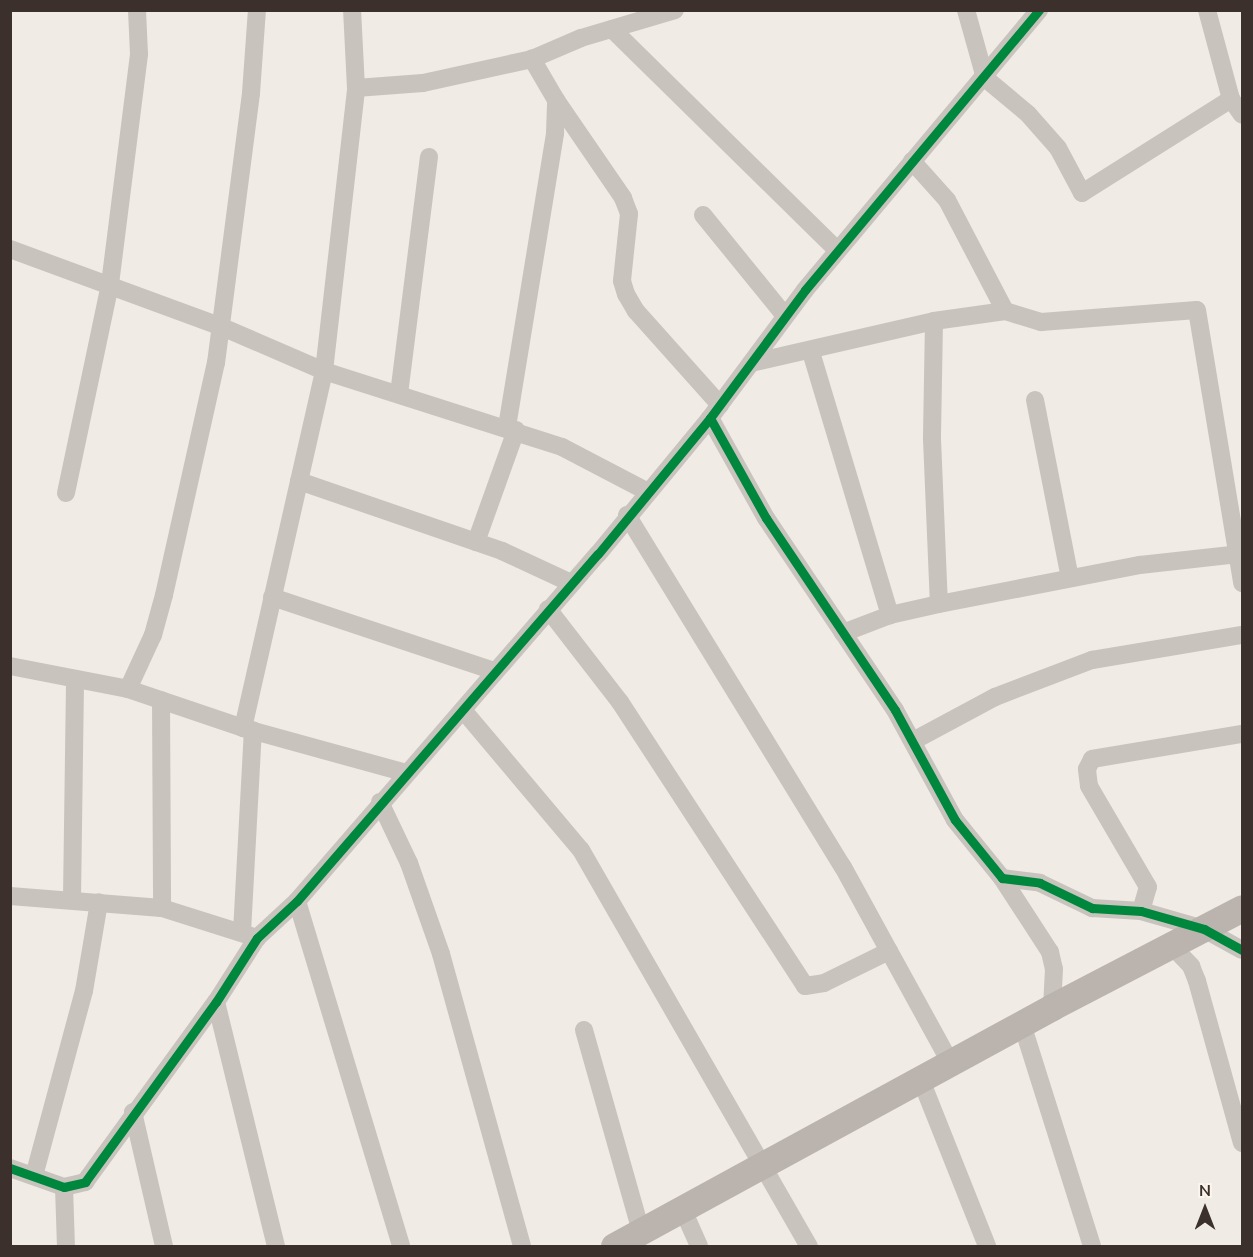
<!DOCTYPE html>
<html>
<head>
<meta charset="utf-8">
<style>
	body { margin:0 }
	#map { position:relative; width:1253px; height:1257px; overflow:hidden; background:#f0ebe5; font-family:"Nunito Sans",sans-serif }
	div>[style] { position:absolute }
	.street>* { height:18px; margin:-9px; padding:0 9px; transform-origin:9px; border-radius:9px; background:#c9c3be }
	.secondary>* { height:27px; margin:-13.5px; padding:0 13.5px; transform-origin:13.5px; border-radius:13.5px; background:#bab3ae }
	.cycleway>* { height:9px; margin:-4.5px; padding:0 4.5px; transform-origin:4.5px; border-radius:4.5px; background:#00873e }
	span { translate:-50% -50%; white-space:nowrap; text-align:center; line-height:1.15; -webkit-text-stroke:5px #fbf5ee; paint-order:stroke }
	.frame { position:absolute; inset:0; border:12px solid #3b302b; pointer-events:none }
	.north { position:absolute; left:1175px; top:1179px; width:60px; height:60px; -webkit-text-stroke:4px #fbf5ee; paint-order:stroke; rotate:0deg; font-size:16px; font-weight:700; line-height:24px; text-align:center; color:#3b302b }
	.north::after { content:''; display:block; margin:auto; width:21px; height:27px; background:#3b302b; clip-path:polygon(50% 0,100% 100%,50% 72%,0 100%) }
</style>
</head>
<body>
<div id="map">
	<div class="street">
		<div style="left:966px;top:10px;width:71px;rotate:74.4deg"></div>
		<div style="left:985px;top:78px;width:56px;rotate:39.9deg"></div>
		<div style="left:1028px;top:114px;width:45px;rotate:48.6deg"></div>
		<div style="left:1058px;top:148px;width:51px;rotate:61.9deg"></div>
		<div style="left:1082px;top:193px;width:176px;rotate:-32.2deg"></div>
		<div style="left:1207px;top:10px;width:92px;rotate:74.9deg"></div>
		<div style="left:1231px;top:99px;width:19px;rotate:55deg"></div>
		<div style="left:612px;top:29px;width:315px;rotate:44.5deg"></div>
		<div style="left:356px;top:88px;width:67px;rotate:-4.3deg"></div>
		<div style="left:423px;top:83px;width:112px;rotate:-12.4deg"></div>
		<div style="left:532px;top:59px;width:53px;rotate:-23.2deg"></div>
		<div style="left:581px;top:38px;width:98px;rotate:-16.6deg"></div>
		<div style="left:556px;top:100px;width:119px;rotate:55.6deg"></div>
		<div style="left:623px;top:198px;width:17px;rotate:69deg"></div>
		<div style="left:629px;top:214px;width:67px;rotate:96deg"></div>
		<div style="left:622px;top:281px;width:14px;rotate:73deg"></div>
		<div style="left:626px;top:294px;width:20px;rotate:60deg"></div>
		<div style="left:636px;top:311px;width:126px;rotate:48.2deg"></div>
		<div style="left:912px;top:161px;width:52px;rotate:48.1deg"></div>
		<div style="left:947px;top:200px;width:125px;rotate:62.4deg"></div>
		<div style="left:1005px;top:311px;width:38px;rotate:17deg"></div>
		<div style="left:1041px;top:322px;width:156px;rotate:-4.4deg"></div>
		<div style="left:1197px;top:310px;width:277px;rotate:80.6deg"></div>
		<div style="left:703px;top:215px;width:130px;rotate:50.9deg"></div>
		<div style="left:10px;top:249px;width:226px;rotate:20.2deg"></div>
		<div style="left:222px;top:327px;width:111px;rotate:23.3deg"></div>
		<div style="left:324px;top:371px;width:250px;rotate:17.7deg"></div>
		<div style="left:562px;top:447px;width:95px;rotate:27.6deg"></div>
		<div style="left:934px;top:321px;width:118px;rotate:91deg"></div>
		<div style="left:932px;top:439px;width:165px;rotate:87.6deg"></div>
		<div style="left:811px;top:352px;width:275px;rotate:73.3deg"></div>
		<div style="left:751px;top:363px;width:188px;rotate:-12.9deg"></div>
		<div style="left:934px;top:321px;width:72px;rotate:-8deg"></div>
		<div style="left:399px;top:394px;width:239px;rotate:-82.8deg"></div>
		<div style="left:1035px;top:400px;width:181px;rotate:78.9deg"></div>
		<div style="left:710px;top:418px;width:115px;rotate:60.8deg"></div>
		<div style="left:766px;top:518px;width:231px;rotate:56.1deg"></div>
		<div style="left:895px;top:710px;width:125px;rotate:61.4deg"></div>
		<div style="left:955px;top:820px;width:75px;rotate:51deg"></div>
		<div style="left:1002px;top:878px;width:38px;rotate:7deg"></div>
		<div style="left:1040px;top:883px;width:58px;rotate:25.7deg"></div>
		<div style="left:1092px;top:908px;width:49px;rotate:3.5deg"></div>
		<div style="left:1141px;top:911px;width:66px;rotate:15.9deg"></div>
		<div style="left:1204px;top:929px;width:43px;rotate:28.9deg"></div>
		<div style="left:507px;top:427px;width:298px;rotate:-80.7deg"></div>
		<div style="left:555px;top:133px;width:33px;rotate:-88deg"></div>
		<div style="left:556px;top:100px;width:48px;rotate:-120.3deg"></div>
		<div style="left:299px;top:481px;width:215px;rotate:19deg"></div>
		<div style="left:502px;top:551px;width:76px;rotate:24.9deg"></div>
		<div style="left:66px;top:493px;width:214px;rotate:-78.1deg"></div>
		<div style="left:110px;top:284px;width:232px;rotate:-82.8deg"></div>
		<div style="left:139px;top:54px;width:44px;rotate:-92.6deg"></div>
		<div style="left:627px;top:515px;width:413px;rotate:58.5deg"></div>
		<div style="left:843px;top:867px;width:96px;rotate:61.3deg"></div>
		<div style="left:476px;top:542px;width:119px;rotate:-70.3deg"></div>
		<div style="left:272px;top:597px;width:235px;rotate:18.4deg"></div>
		<div style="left:548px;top:609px;width:118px;rotate:52.3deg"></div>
		<div style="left:620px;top:702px;width:339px;rotate:56.9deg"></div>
		<div style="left:805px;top:986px;width:19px;rotate:-9deg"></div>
		<div style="left:824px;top:983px;width:72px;rotate:-26.2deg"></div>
		<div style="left:889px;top:951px;width:129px;rotate:61.2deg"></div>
		<div style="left:843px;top:633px;width:50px;rotate:-21deg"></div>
		<div style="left:890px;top:615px;width:50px;rotate:-12.7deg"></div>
		<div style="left:939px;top:604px;width:205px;rotate:-11deg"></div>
		<div style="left:1140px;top:565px;width:101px;rotate:-6.3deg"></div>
		<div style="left:10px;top:666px;width:120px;rotate:11deg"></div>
		<div style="left:128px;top:689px;width:121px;rotate:18.7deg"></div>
		<div style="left:243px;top:728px;width:169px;rotate:15.4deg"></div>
		<div style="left:128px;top:689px;width:60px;rotate:-65.2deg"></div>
		<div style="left:153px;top:635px;width:41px;rotate:-74.6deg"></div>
		<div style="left:164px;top:595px;width:238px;rotate:-77.4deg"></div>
		<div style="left:216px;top:363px;width:272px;rotate:-82.6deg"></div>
		<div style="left:251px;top:93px;width:83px;rotate:-85.9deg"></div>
		<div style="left:161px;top:700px;width:208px;rotate:89.7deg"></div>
		<div style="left:463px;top:710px;width:183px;rotate:49.9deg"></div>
		<div style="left:581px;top:850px;width:457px;rotate:60.1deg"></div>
		<div style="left:243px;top:728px;width:366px;rotate:-77.2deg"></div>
		<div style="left:324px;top:371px;width:285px;rotate:-83.5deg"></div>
		<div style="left:356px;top:88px;width:78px;rotate:-92.9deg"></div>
		<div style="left:913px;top:741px;width:93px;rotate:-28.2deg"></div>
		<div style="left:995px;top:697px;width:104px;rotate:-20.9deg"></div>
		<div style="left:1092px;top:660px;width:152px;rotate:-9.5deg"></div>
		<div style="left:380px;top:802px;width:68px;rotate:64.6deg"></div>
		<div style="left:409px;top:863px;width:96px;rotate:70.6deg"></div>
		<div style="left:441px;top:954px;width:303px;rotate:74.5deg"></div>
		<div style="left:1002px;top:878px;width:88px;rotate:57deg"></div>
		<div style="left:1050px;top:952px;width:17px;rotate:77deg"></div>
		<div style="left:1054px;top:969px;width:38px;rotate:93deg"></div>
		<div style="left:10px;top:896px;width:152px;rotate:4.5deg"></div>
		<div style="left:162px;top:908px;width:100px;rotate:17.5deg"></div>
		<div style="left:72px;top:898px;width:219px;rotate:-89.2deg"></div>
		<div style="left:297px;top:901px;width:360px;rotate:73.2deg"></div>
		<div style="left:1141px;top:911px;width:25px;rotate:-74deg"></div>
		<div style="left:1148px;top:887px;width:117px;rotate:-120.3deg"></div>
		<div style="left:1089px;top:786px;width:17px;rotate:-97deg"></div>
		<div style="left:1087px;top:769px;width:11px;rotate:-63deg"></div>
		<div style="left:1092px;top:759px;width:152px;rotate:-9.5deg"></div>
		<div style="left:242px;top:932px;width:202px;rotate:-86.9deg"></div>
		<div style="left:1172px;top:946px;width:28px;rotate:46deg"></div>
		<div style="left:1191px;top:966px;width:16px;rotate:68deg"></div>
		<div style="left:1197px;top:981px;width:168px;rotate:74.5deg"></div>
		<div style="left:216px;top:1002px;width:251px;rotate:76.2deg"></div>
		<div style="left:1022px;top:1024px;width:233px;rotate:72.5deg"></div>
		<div style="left:584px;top:1030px;width:210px;rotate:74.2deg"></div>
		<div style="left:921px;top:1080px;width:179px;rotate:68.3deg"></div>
		<div style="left:133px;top:1112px;width:138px;rotate:77deg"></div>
		<div style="left:10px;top:1168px;width:57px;rotate:19.4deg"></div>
		<div style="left:64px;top:1187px;width:22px;rotate:-13deg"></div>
		<div style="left:85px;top:1182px;width:223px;rotate:-54deg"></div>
		<div style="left:216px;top:1002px;width:76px;rotate:-57.4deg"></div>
		<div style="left:257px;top:938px;width:54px;rotate:-42.8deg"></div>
		<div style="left:297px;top:901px;width:459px;rotate:-49.1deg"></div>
		<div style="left:598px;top:554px;width:176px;rotate:-50.5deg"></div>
		<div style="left:710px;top:418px;width:159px;rotate:-53.4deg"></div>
		<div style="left:805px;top:290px;width:365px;rotate:-50.1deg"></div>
		<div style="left:34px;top:1176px;width:192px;rotate:-74.9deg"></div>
		<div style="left:84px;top:991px;width:90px;rotate:-80.4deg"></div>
		<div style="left:64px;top:1187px;width:59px;rotate:88.1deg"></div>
		<div style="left:683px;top:1210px;width:39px;rotate:66deg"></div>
	</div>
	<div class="secondary">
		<div style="left:614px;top:1246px;width:499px;rotate:-28.6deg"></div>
		<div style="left:1052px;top:1007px;width:214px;rotate:-27.5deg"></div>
	</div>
	<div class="cycleway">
		<div style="left:710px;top:418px;width:115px;rotate:60.8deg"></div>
		<div style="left:766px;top:518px;width:231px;rotate:56.1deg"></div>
		<div style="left:895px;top:710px;width:125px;rotate:61.4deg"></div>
		<div style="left:955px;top:820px;width:75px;rotate:51deg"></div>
		<div style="left:1002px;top:878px;width:38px;rotate:7deg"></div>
		<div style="left:1040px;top:883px;width:58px;rotate:25.7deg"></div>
		<div style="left:1092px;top:908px;width:49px;rotate:3.5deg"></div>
		<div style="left:1141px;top:911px;width:66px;rotate:15.9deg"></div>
		<div style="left:1204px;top:929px;width:43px;rotate:28.9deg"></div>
		<div style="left:10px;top:1168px;width:57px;rotate:19.4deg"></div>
		<div style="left:64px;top:1187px;width:22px;rotate:-13deg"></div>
		<div style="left:85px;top:1182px;width:223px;rotate:-54deg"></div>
		<div style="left:216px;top:1002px;width:76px;rotate:-57.4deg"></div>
		<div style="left:257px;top:938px;width:54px;rotate:-42.8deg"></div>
		<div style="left:297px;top:901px;width:459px;rotate:-49.1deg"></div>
		<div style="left:598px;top:554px;width:176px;rotate:-50.5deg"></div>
		<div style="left:710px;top:418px;width:159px;rotate:-53.4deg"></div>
		<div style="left:805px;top:290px;width:365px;rotate:-50.1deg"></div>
	</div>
	<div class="frame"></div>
	<div class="north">N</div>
</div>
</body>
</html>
